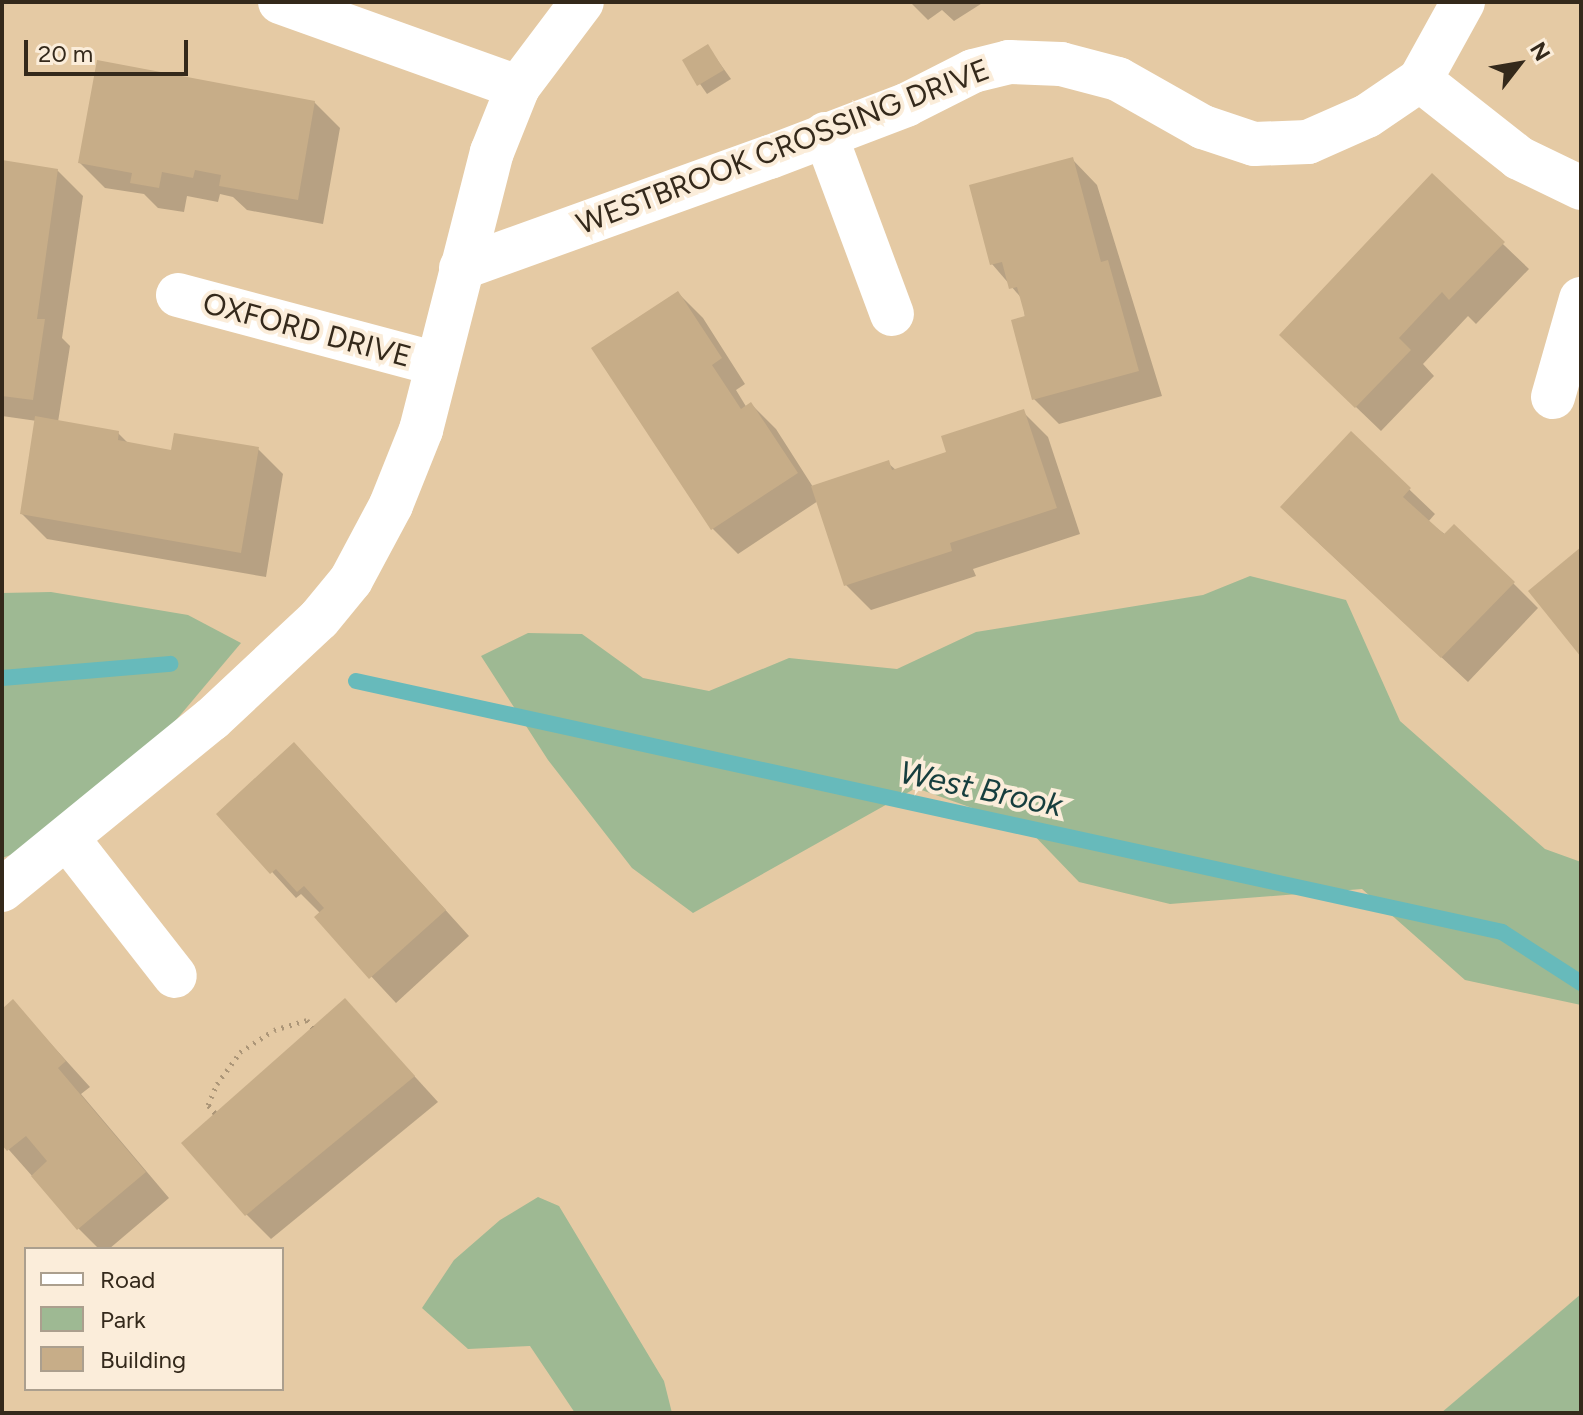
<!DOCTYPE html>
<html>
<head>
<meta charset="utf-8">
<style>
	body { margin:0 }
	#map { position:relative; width:1583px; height:1415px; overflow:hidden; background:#e5caa4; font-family:Figtree,sans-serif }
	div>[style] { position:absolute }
	.green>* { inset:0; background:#9eb993 }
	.shadow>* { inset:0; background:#0003 }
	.stream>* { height:16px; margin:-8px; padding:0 8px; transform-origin:8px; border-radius:8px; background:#67babb }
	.building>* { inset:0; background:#c7ad88 }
	.path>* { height:5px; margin-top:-2.5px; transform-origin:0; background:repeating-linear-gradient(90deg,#ac9678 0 2px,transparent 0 8px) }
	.street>* { height:44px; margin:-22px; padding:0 22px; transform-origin:22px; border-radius:22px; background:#fff }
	span { translate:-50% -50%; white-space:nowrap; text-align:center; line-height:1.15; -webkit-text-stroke:8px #fbedda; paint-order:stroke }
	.street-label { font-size:30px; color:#34291b }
	.water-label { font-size:32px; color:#163e3e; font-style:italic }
	.frame { position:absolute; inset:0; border:4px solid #34291b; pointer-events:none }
	.legend { position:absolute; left:24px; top:1247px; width:260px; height:144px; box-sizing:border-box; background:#fbedda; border:2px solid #ab9f8e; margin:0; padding:10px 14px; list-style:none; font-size:24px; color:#34291b }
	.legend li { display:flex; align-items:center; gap:16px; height:40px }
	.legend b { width:40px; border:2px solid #ab9f8e }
	.north { position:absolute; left:1479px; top:24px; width:80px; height:80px; -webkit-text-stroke:6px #fbedda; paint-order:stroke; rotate:59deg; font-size:22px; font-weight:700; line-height:32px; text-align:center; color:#34291b }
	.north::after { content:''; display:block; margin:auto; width:28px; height:36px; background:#34291b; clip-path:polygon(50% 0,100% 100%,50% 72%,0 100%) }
	.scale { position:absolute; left:24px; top:40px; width:164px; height:36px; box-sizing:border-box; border:4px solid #34291b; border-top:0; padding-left:10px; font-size:24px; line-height:28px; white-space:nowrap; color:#34291b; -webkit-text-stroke:6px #fbedda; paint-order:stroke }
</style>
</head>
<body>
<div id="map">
	<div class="green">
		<div style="clip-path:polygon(1250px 576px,1346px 600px,1400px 721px,1545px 849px,1581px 862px,1581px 1005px,1465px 980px,1362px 889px,1170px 904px,1079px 882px,1026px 827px,916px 788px,693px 913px,632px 868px,548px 760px,481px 656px,528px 633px,582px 634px,643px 678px,709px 691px,789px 658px,897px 669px,976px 632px,1203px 595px)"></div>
		<div style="clip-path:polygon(51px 592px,188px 615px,241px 643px,118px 789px,44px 843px,2px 858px,2px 593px)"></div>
		<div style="clip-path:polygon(538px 1197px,559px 1206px,664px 1381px,672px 1413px,575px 1413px,530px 1346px,468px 1349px,422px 1308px,454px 1260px,500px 1220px)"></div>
		<div style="clip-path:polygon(1581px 1294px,1581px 1413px,1441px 1413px)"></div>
	</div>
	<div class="shadow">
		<div style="clip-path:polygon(910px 2px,984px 2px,954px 21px,942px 10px,928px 20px)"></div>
		<div style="clip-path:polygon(708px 47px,731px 79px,707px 94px,684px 61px)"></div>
		<div style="clip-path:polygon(314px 102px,340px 128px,323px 224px,247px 210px,233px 197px,220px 194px,218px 202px,187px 196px,184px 212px,158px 208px,144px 194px,105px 188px,80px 163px)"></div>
		<div style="clip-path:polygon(1072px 159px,1097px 185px,1162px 396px,1059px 424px,1034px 399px,1023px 300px,992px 264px)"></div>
		<div style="clip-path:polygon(2px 162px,57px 170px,83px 196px,62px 338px,70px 346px,58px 422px,118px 433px,129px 444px,172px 452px,258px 449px,283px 474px,266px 577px,47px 539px,22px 514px,37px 421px,2px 416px)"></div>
		<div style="clip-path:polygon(1432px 176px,1529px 269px,1476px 324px,1468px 316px,1423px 364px,1434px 376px,1381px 431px,1307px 360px)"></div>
		<div style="clip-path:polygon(678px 293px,703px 318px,745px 384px,736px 390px,747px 408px,751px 404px,776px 429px,813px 487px,888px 463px,897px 471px,948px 453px,1023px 412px,1048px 437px,1080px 534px,973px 569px,976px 576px,871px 610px,846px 585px,818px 501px,738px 554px,713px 529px)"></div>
		<div style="clip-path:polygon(1351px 434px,1435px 514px,1428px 522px,1513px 583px,1538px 608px,1468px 682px,1307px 532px)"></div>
		<div style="clip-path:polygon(319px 770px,469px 936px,396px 1003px,317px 918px,321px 914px,301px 894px,296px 898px,219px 814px)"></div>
		<div style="clip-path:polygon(345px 1000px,438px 1102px,271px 1239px,246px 1214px)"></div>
		<div style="clip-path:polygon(13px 1002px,90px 1087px,81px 1094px,169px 1198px,109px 1249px,99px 1249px,79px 1229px,2px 1142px,2px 1011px)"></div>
	</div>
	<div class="stream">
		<div style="left:2px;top:678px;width:169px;rotate:-4.8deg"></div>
		<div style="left:356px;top:681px;width:1173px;rotate:12.35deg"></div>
		<div style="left:1502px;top:932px;width:94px;rotate:32.8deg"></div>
	</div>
	<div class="building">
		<div style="clip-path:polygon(708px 44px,724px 70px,697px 86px,682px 60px)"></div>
		<div style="clip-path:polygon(97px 60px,315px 101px,298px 200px,219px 186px,221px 175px,195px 170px,193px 178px,162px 172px,159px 188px,130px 183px,132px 173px,78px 163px)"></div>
		<div style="clip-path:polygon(1073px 157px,1101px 262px,1108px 260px,1139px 371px,1032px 400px,1011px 320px,1025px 316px,1017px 287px,1009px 289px,1002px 262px,990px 265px,969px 185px)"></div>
		<div style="clip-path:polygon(2px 160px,58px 169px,37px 319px,45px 319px,33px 400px,2px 396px)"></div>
		<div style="clip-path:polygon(1432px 173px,1505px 242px,1449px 300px,1442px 292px,1399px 338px,1411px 350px,1355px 408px,1279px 335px)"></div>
		<div style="clip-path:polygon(678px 291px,722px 358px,712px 365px,741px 409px,751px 402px,798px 473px,711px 530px,591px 348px)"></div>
		<div style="clip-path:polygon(1024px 409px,1057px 508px,950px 543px,952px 551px,844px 586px,811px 486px,889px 460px,892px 470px,946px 452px,941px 436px)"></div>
		<div style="clip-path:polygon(35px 416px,119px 431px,118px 440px,171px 450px,174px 433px,259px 447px,241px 553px,20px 514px)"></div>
		<div style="clip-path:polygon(1351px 431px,1411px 488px,1403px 497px,1444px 534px,1454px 524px,1515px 582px,1441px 658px,1280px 507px)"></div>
		<div style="clip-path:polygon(1581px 547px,1581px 657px,1528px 591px)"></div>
		<div style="clip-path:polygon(294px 742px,446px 910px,369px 979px,314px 917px,324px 908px,304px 886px,297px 892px,276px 869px,270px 874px,216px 814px)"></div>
		<div style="clip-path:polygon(345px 998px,415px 1076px,245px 1216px,181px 1143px)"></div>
		<div style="clip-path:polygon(13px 999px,66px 1061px,58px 1068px,146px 1172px,77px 1230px,31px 1176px,47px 1161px,26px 1136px,7px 1151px,2px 1145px,2px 1009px)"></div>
	</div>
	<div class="path">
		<div style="left:215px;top:1113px;width:11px;rotate:-131deg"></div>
		<div style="left:208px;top:1105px;width:23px;rotate:-67deg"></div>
		<div style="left:217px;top:1084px;width:39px;rotate:-54deg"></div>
		<div style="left:240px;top:1052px;width:40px;rotate:-32.9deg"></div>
		<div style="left:274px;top:1030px;width:34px;rotate:-17deg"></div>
		<div style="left:307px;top:1020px;width:9px;rotate:54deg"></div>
	</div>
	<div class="street">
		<div style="left:280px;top:2px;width:253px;rotate:19.7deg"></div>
		<div style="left:1420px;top:80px;width:126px;rotate:38.2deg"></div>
		<div style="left:1519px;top:158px;width:69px;rotate:25.8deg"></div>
		<div style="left:825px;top:134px;width:192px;rotate:69.6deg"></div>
		<div style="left:461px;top:268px;width:328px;rotate:-19.8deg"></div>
		<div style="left:770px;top:157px;width:146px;rotate:-20.9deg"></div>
		<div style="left:906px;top:105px;width:75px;rotate:-26.9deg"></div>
		<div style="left:973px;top:71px;width:37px;rotate:-14deg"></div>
		<div style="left:1009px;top:62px;width:52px;rotate:2.2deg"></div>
		<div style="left:1061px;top:64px;width:59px;rotate:14.7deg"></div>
		<div style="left:1118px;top:79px;width:98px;rotate:29.5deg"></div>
		<div style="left:1203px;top:127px;width:54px;rotate:18.4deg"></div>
		<div style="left:1254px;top:144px;width:54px;rotate:-2.1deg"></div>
		<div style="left:1308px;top:142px;width:64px;rotate:-23.8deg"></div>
		<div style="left:1367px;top:116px;width:64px;rotate:-34.2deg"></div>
		<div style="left:1420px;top:80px;width:89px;rotate:-61.1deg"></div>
		<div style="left:178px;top:295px;width:268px;rotate:14.9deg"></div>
		<div style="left:1553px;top:397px;width:102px;rotate:-74.1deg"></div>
		<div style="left:67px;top:838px;width:175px;rotate:52deg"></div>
		<div style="left:2px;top:890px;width:271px;rotate:-39.2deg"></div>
		<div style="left:212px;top:719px;width:146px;rotate:-43.1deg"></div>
		<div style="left:319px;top:619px;width:50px;rotate:-50.6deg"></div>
		<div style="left:351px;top:580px;width:85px;rotate:-61.9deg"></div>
		<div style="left:391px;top:505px;width:81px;rotate:-68.2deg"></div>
		<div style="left:421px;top:430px;width:287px;rotate:-75.7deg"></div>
		<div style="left:492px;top:152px;width:70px;rotate:-68.2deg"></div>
		<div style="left:518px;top:87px;width:106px;rotate:-53deg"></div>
	</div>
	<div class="street-label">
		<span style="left:783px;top:147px;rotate:-21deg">WESTBROOK CROSSING DRIVE</span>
		<span style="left:307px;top:330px;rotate:15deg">OXFORD DRIVE</span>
	</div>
	<div class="water-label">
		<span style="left:981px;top:789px;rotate:12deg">West Brook</span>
	</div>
	<div class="frame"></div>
	<ul class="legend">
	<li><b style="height:10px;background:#fff"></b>Road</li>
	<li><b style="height:22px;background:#9eb993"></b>Park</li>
	<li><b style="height:22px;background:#c7ad88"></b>Building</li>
	</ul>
	<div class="north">N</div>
	<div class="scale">20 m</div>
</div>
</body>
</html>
